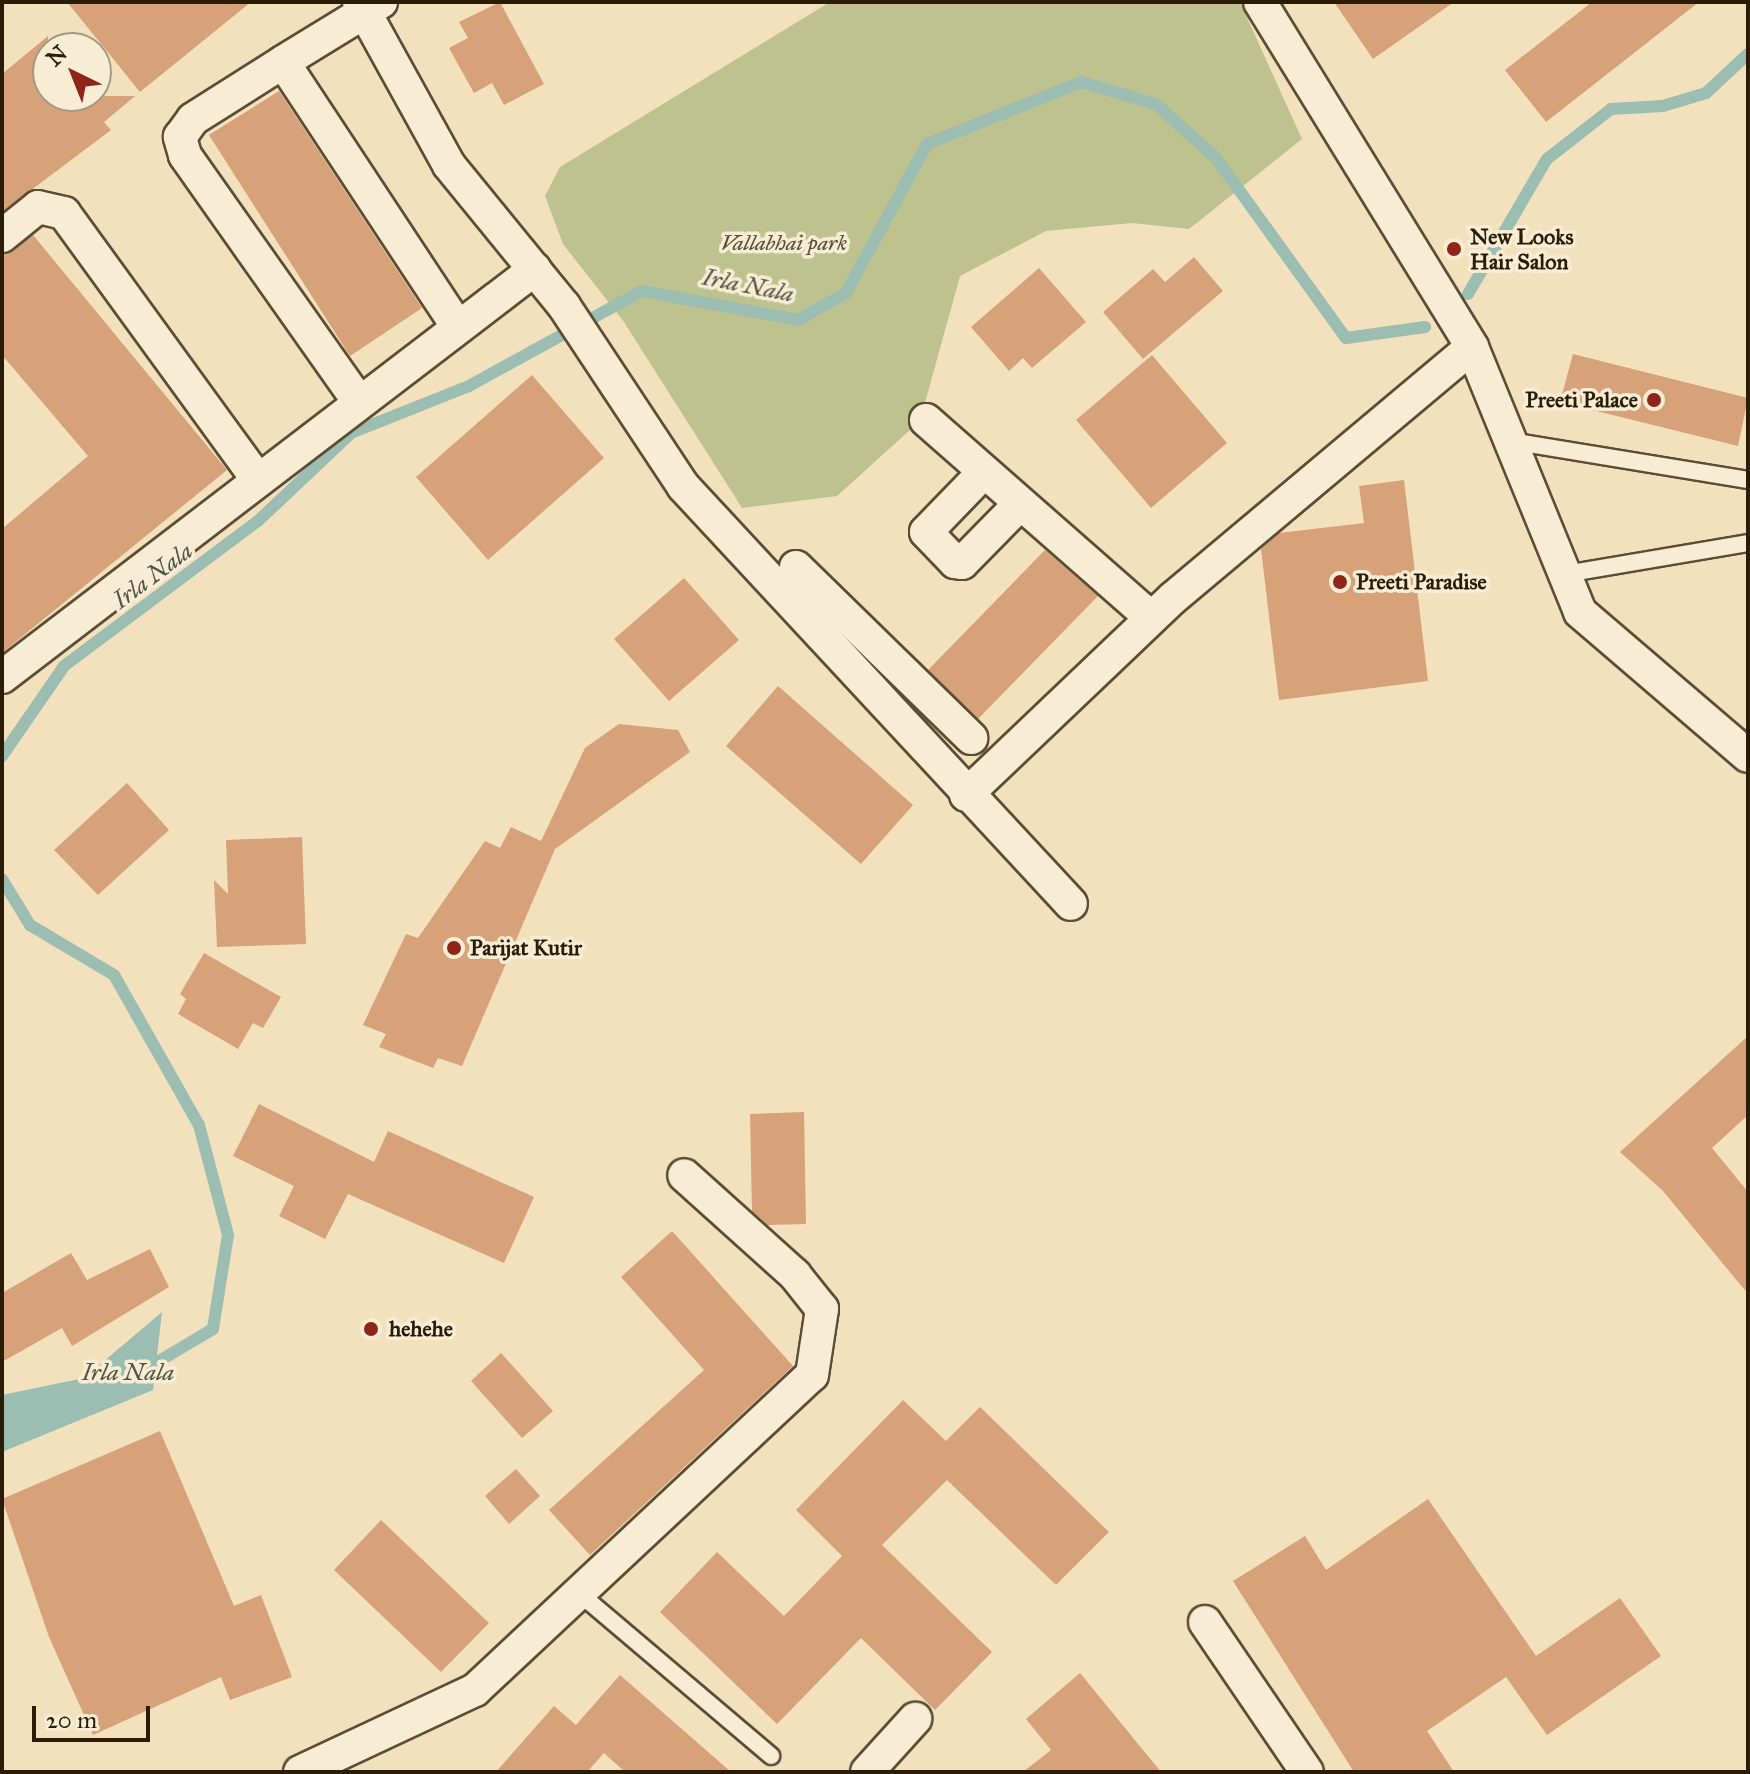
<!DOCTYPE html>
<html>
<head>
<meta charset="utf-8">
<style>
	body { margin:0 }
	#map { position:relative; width:1750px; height:1774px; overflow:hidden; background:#f3e1bd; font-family:"IM FELL Great Primer",serif }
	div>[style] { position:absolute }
	.green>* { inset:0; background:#bec28f }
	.water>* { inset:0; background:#9bbdb2 }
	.stream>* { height:12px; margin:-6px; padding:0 6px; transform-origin:6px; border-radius:6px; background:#9bbdb2 }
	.building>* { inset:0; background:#d7a179 }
	.roads { filter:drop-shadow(2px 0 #5c4d34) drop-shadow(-2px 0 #5c4d34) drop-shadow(0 2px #5c4d34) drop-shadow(0 -2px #5c4d34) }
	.service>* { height:16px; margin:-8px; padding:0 8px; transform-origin:8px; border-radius:8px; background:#f7ecd4 }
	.minor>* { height:32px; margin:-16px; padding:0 16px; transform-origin:16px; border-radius:16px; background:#f7ecd4 }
	.dots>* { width:22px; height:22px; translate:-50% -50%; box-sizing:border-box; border:4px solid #f7ecd4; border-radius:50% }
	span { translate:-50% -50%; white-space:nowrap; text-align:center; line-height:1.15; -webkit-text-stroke:7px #f7ecd4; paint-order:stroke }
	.poi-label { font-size:22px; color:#2a1c07; font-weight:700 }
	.left { translate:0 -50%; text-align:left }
	.right { translate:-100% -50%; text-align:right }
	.park-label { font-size:22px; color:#564e30; font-style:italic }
	.water-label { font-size:24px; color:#525443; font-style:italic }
	.frame { position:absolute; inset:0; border:4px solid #2a1c07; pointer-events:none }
	.north { position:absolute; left:32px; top:32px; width:80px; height:80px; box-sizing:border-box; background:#f7ecd4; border:2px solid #a59982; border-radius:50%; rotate:317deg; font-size:22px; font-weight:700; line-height:32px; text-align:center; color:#2a1c07 }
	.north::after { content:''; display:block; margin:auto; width:28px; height:36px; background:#8f2418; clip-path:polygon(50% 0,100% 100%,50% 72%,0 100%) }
	.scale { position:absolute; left:32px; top:1706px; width:118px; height:36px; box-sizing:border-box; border:4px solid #2a1c07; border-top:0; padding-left:10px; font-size:24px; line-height:28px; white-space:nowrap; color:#2a1c07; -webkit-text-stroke:6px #f7ecd4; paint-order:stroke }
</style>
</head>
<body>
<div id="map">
	<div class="green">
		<div style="clip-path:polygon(830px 2px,1240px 2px,1302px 139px,1189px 229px,1132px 223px,1046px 231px,960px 276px,920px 421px,837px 496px,742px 508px,624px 322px,563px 244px,545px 196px,560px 167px)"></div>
	</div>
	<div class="water">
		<div style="clip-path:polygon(162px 1312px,153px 1390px,2px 1452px,2px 1395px,84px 1378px)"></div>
	</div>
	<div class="stream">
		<div style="left:1468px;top:294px;width:156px;rotate:-59.7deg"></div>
		<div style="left:1547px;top:159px;width:81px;rotate:-38deg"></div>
		<div style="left:1611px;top:109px;width:52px;rotate:-3.3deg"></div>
		<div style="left:1663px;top:106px;width:45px;rotate:-16.8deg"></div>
		<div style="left:1706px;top:93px;width:57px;rotate:-42.9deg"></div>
		<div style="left:2px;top:756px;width:109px;rotate:-55.4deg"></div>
		<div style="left:64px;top:666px;width:242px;rotate:-36.8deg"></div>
		<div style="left:258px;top:521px;width:128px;rotate:-43.4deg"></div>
		<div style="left:351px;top:433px;width:127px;rotate:-21.7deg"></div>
		<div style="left:469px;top:386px;width:197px;rotate:-28.8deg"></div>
		<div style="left:642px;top:291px;width:159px;rotate:10.5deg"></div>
		<div style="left:798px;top:320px;width:55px;rotate:-29.4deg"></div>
		<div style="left:846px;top:293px;width:170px;rotate:-61.5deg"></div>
		<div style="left:927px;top:144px;width:166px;rotate:-21.9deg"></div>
		<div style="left:1081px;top:82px;width:78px;rotate:16.3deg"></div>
		<div style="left:1156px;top:104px;width:81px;rotate:42deg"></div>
		<div style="left:1216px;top:158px;width:222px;rotate:54.2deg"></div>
		<div style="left:1346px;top:338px;width:80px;rotate:-7.9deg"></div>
		<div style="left:2px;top:879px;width:54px;rotate:58.7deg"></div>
		<div style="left:30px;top:925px;width:98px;rotate:30.8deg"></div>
		<div style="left:114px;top:975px;width:172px;rotate:60.5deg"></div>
		<div style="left:199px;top:1125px;width:114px;rotate:75.2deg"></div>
		<div style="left:228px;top:1235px;width:95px;rotate:99.1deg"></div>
		<div style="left:213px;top:1329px;width:80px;rotate:149.3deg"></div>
	</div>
	<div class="building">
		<div style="clip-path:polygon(67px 2px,251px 2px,140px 92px)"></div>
		<div style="clip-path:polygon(500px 2px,544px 84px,504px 105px,492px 83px,474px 93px,449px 48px,468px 38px,459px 22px)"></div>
		<div style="clip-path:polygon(1334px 2px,1454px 2px,1373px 59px)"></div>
		<div style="clip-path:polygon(1592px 2px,1699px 2px,1546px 122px,1505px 70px)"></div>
		<div style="clip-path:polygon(48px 36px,48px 96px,135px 96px,104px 122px,111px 130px,2px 212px,2px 74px)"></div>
		<div style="clip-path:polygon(279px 91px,422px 308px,350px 356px,209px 135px)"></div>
		<div style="clip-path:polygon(33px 235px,227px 470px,2px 653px,2px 529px,88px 456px,2px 355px,2px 255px)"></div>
		<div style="clip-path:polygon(1194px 257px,1223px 291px,1143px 359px,1103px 312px,1153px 269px,1165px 282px)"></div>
		<div style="clip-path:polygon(1039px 268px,1086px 322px,1032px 368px,1023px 358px,1009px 371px,971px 327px)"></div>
		<div style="clip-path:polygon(1573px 354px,1748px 398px,1738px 446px,1560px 402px)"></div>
		<div style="clip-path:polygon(1152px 355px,1227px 443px,1151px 508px,1076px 420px)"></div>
		<div style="clip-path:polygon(532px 375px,604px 458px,488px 560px,416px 477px)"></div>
		<div style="clip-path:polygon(1404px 480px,1428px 681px,1279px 700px,1261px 549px,1279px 533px,1364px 523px,1359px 486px)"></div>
		<div style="clip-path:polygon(1045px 550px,1098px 596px,978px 719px,928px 670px)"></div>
		<div style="clip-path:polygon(684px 578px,739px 640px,669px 701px,614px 639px)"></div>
		<div style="clip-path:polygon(778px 686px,913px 805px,861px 864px,726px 746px)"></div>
		<div style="clip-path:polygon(619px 724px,678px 730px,690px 752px,555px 849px,462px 1066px,438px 1058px,433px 1068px,379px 1047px,386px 1034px,363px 1025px,406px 934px,418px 938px,485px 841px,500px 848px,511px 827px,541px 841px,585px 748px)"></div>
		<div style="clip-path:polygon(127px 783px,169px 830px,98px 895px,54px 850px)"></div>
		<div style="clip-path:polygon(302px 837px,306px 944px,217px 947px,214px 880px,228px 894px,226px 840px)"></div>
		<div style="clip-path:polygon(204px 953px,281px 997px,263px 1028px,253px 1023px,238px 1049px,178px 1014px,186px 999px,180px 994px)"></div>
		<div style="clip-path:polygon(1748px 1036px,1748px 1115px,1712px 1148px,1748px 1192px,1748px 1294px,1663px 1191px,1620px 1152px)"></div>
		<div style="clip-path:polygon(259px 1104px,374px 1162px,388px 1131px,534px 1197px,504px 1263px,348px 1194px,325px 1239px,279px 1216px,294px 1186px,233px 1156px)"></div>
		<div style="clip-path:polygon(804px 1112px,806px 1224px,768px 1225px,752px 1211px,750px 1114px)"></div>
		<div style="clip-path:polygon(672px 1231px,793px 1366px,590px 1555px,549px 1510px,704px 1370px,621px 1277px)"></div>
		<div style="clip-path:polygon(150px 1249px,169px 1287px,72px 1346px,62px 1328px,2px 1362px,2px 1293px,71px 1253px,87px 1280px)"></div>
		<div style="clip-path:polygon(501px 1353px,553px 1411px,522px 1438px,471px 1381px)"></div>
		<div style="clip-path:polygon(903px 1400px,946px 1441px,980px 1407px,1109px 1532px,1056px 1585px,947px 1480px,882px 1545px,992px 1652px,935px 1710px,861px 1638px,777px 1724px,660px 1612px,717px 1552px,784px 1616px,842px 1556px,796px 1510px)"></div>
		<div style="clip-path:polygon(160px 1431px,234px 1606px,261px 1595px,292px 1677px,230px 1700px,221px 1677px,93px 1735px,49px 1637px,2px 1499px)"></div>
		<div style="clip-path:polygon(516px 1469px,540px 1496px,509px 1524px,485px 1496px)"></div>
		<div style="clip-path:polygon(1428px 1499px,1536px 1656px,1620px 1598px,1661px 1656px,1547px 1735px,1506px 1677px,1427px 1731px,1454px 1772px,1354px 1772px,1233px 1581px,1305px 1536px,1326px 1570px)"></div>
		<div style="clip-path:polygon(381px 1520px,489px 1623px,441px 1672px,334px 1570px)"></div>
		<div style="clip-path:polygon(1080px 1673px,1161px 1772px,1023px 1772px,1051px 1750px,1026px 1719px)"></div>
		<div style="clip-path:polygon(620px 1675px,731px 1772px,625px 1772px,604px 1753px,587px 1772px,496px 1772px,554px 1706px,576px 1725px)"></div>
	</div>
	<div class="roads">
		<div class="service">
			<div style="left:1510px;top:441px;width:241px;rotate:9.3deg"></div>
			<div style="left:1565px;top:574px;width:186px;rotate:-9.6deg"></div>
			<div style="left:579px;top:1593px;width:252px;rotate:40.3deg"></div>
		</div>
		<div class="minor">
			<div style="left:359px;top:2px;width:186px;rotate:61.1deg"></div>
			<div style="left:449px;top:165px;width:182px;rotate:50.8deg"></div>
			<div style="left:564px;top:306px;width:216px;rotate:56.5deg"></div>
			<div style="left:683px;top:486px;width:570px;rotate:47.13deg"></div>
			<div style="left:1260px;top:2px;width:405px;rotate:58.4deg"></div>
			<div style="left:1472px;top:347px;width:286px;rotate:67.8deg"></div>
			<div style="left:1580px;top:612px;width:221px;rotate:40.6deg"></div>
			<div style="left:283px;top:62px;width:115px;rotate:-31.5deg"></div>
			<div style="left:2px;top:236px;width:46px;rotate:-38.9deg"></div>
			<div style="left:38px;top:207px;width:27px;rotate:13deg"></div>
			<div style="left:64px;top:213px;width:330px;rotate:54deg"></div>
			<div style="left:359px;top:402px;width:302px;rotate:-125.2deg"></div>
			<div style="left:185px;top:155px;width:19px;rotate:-106deg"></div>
			<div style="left:180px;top:137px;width:22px;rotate:-54deg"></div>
			<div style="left:193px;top:119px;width:107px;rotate:-32.3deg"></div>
			<div style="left:283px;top:62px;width:316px;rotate:56.6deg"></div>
			<div style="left:926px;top:420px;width:300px;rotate:41.3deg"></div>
			<div style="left:984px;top:472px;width:83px;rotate:134deg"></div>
			<div style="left:926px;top:532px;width:42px;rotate:46deg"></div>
			<div style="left:955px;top:562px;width:7px;rotate:8deg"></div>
			<div style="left:962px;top:563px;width:83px;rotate:-45.5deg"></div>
			<div style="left:796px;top:567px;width:245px;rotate:44.3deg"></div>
			<div style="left:2px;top:677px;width:671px;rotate:-37.43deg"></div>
			<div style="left:966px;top:795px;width:286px;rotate:-43.6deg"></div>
			<div style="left:1173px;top:598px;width:390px;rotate:-40deg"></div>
			<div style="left:1205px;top:1622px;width:181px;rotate:55.8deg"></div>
			<div style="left:300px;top:1772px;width:193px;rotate:-25.1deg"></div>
			<div style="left:475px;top:1690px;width:461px;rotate:-43.1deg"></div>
			<div style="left:812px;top:1375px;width:67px;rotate:-81.4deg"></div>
			<div style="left:822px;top:1309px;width:43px;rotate:-128.5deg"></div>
			<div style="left:795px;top:1275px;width:149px;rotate:-138deg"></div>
			<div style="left:867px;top:1772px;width:72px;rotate:-47.8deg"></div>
		</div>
	</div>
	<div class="dots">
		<div style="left:1454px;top:249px;background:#8f2418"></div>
		<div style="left:1654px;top:400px;background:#8f2418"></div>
		<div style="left:1340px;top:582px;background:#8f2418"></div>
		<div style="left:454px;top:948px;background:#8f2418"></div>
		<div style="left:371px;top:1329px;background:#8f2418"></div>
	</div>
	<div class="poi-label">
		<span class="left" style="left:1470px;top:249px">New Looks<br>Hair Salon</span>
		<span class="right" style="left:1638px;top:400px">Preeti Palace</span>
		<span class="left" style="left:1356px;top:582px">Preeti Paradise</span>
		<span class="left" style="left:470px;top:948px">Parijat Kutir</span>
		<span class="left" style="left:389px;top:1329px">hehehe</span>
	</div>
	<div class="park-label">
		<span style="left:784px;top:243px">Vallabhai park</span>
	</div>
	<div class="water-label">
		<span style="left:748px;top:286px;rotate:11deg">Irla Nala</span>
		<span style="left:153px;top:576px;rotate:-37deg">Irla Nala</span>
		<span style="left:128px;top:1373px">Irla Nala</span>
	</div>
	<div class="frame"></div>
	<div class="north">N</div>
	<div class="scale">20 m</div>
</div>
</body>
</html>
